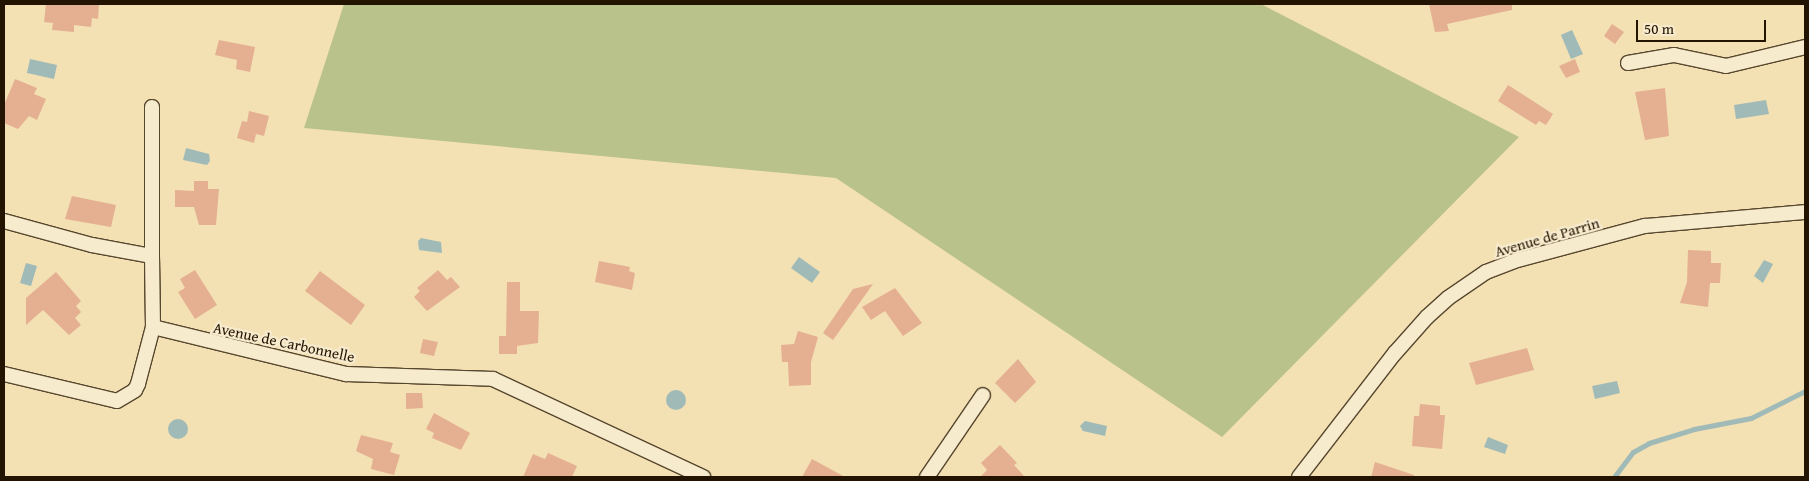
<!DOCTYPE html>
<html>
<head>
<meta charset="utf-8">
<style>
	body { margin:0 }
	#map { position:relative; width:1809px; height:481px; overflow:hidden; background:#f3e0b3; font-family:"Gentium Book Plus",serif }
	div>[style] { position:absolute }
	.green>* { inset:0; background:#bac28c }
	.water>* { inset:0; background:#a0bab8 }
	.round { border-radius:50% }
	.stream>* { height:5px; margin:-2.5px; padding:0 2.5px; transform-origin:2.5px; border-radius:2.5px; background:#a0bab8 }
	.building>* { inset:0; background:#e5b091 }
	.roads { filter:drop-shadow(1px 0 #57472e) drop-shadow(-1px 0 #57472e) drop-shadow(0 1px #57472e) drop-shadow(0 -1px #57472e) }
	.minor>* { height:14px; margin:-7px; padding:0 7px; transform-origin:7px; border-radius:7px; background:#f7ebce }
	span { translate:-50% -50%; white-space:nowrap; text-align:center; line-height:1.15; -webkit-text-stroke:4.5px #f7ebce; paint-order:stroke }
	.street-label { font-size:15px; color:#231401 }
	.frame { position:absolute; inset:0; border:5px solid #231401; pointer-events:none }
	.scale { position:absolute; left:1636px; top:20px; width:130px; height:22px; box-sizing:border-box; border:2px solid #231401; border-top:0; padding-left:6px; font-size:15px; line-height:18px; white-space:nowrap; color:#231401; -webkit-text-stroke:4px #f7ebce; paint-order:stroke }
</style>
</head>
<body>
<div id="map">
	<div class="green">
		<div style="clip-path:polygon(344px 4px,1261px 4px,1519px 137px,1222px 437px,836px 178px,304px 128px)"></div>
	</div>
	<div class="water">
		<div style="clip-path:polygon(1572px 30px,1583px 54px,1571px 59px,1561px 35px)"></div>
		<div style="clip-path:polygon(30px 59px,57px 65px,54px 79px,27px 73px)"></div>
		<div style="clip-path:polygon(1766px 100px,1769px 114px,1736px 119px,1734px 105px)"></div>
		<div style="clip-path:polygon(186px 148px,209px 154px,210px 161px,207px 165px,183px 160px)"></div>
		<div style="clip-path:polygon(421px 238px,441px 242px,442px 253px,419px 250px,418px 241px)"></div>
		<div style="clip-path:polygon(799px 257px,820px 272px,812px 283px,791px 268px)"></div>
		<div style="clip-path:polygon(1764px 260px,1773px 264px,1763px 283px,1754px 276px)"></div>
		<div style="clip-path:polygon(26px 263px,37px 266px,31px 286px,20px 283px)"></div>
		<div style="clip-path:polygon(1617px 381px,1620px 393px,1595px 399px,1592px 386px)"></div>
		<div class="round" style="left:666px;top:390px;width:20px;height:20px"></div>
		<div class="round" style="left:168px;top:419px;width:20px;height:20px"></div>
		<div style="clip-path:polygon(1085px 421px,1107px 426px,1105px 436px,1083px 431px,1080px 426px)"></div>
		<div style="clip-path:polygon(1488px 437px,1508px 445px,1505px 454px,1484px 447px)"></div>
	</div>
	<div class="stream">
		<div style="left:1614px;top:477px;width:31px;rotate:-53deg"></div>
		<div style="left:1633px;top:452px;width:18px;rotate:-29deg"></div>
		<div style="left:1649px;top:443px;width:47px;rotate:-17.3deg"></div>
		<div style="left:1694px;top:429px;width:58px;rotate:-10.9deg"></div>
		<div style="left:1751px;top:418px;width:60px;rotate:-26.6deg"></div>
	</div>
	<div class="building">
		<div style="clip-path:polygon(46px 4px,99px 4px,98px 19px,92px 18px,91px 27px,74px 25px,74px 32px,52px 30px,53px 23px,44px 22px)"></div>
		<div style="clip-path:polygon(1429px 4px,1512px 4px,1512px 10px,1447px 24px,1449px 31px,1435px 32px)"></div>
		<div style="clip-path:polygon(1612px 24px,1624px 32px,1615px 44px,1604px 36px)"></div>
		<div style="clip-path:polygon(219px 40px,255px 47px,250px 72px,236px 69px,237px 60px,215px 55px)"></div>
		<div style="clip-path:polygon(1575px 59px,1580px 72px,1566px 78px,1559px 66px)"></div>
		<div style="clip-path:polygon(15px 79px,37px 88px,34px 94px,46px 99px,37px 120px,29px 116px,18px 129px,4px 123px,4px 105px)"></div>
		<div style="clip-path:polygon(1508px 85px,1553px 114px,1546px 125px,1539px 121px,1536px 125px,1498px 101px)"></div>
		<div style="clip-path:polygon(1665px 88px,1669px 136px,1645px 140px,1635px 92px)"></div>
		<div style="clip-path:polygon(249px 111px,269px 116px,264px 136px,256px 134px,254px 143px,237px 138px,242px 121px,247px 122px)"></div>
		<div style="clip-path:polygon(194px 181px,208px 181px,208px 189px,219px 189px,216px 225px,199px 225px,194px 207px,175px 207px,175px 190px,194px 191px)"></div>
		<div style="clip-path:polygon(72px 196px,116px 205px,111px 227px,65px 219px)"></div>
		<div style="clip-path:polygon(1688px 250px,1711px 251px,1711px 263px,1721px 263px,1720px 283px,1710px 283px,1708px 307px,1680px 303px,1687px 282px)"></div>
		<div style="clip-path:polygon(599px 261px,630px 267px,629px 271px,635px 273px,632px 290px,595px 282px)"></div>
		<div style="clip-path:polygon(195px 270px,217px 305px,195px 319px,178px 292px,185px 288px,180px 279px)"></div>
		<div style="clip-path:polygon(438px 270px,447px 280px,451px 277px,460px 287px,427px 311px,414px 297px,420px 291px,417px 288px)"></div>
		<div style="clip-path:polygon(320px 271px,365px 305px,351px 325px,305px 291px)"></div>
		<div style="clip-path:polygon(56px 272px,81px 301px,76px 306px,81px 312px,75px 318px,81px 325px,69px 335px,43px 310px,26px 325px,26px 298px)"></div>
		<div style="clip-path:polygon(507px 282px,520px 282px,520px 311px,539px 311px,538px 343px,517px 346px,517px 354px,499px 354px,499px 336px,506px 336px)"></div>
		<div style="clip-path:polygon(873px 284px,833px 340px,823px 333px,853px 289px)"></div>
		<div style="clip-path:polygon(895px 288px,922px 323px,903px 336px,885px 311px,871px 320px,862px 307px)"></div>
		<div style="clip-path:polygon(798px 331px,818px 337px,811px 362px,811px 385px,789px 386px,788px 362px,782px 362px,781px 345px,794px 344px)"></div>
		<div style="clip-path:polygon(423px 339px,438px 342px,434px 356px,420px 353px)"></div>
		<div style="clip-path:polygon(1527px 348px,1534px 370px,1476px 385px,1469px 363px)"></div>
		<div style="clip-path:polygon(1018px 359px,1036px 382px,1015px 403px,995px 383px)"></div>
		<div style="clip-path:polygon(406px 393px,422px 393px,423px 408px,406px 409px)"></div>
		<div style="clip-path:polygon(1420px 404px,1440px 406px,1440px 415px,1445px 415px,1442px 449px,1412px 446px,1414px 416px,1419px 416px)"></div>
		<div style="clip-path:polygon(434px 413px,470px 433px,461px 450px,432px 438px,434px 433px,426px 429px)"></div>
		<div style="clip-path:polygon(361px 435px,393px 443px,390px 452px,400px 455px,394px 475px,371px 469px,373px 459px,356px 451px)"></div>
		<div style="clip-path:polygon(1000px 445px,1017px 463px,1014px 465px,1025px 477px,980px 477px,987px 470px,981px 463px)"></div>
		<div style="clip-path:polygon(548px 453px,577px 466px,572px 477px,523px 477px,533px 454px,545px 459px)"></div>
		<div style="clip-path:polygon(812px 459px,845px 477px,802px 477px)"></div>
		<div style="clip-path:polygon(1375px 462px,1414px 475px,1414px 477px,1371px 477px)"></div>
	</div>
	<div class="roads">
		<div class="minor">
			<div style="left:1628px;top:63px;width:47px;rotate:-9.9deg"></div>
			<div style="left:1674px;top:55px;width:53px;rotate:11.9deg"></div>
			<div style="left:1726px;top:66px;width:81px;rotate:-13.5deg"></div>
			<div style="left:152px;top:107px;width:149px;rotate:90deg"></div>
			<div style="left:4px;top:221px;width:91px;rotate:15.3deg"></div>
			<div style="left:92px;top:245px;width:61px;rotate:10.4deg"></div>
			<div style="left:152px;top:256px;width:71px;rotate:89.2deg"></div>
			<div style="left:153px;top:327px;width:199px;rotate:13.7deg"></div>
			<div style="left:346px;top:374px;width:147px;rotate:1.9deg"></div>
			<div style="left:493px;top:379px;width:232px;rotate:25deg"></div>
			<div style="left:4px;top:374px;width:116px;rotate:13.4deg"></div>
			<div style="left:117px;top:401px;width:21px;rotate:-31deg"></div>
			<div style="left:135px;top:390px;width:7px;rotate:-63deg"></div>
			<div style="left:138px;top:384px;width:59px;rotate:-75.3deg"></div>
			<div style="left:927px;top:477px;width:99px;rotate:-55.7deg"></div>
			<div style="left:1299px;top:477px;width:157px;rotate:-52.3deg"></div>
			<div style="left:1395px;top:353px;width:48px;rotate:-48.4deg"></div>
			<div style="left:1427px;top:317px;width:28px;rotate:-42deg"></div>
			<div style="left:1448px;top:298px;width:46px;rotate:-34.4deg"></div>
			<div style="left:1486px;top:272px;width:30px;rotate:-21deg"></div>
			<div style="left:1514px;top:261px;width:136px;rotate:-15deg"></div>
			<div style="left:1645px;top:226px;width:161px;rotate:-5deg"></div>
		</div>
	</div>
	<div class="street-label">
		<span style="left:1547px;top:237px;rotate:-16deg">Avenue de Parrin</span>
		<span style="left:284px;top:342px;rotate:12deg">Avenue de Carbonnelle</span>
	</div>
	<div class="frame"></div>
	<div class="scale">50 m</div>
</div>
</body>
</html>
